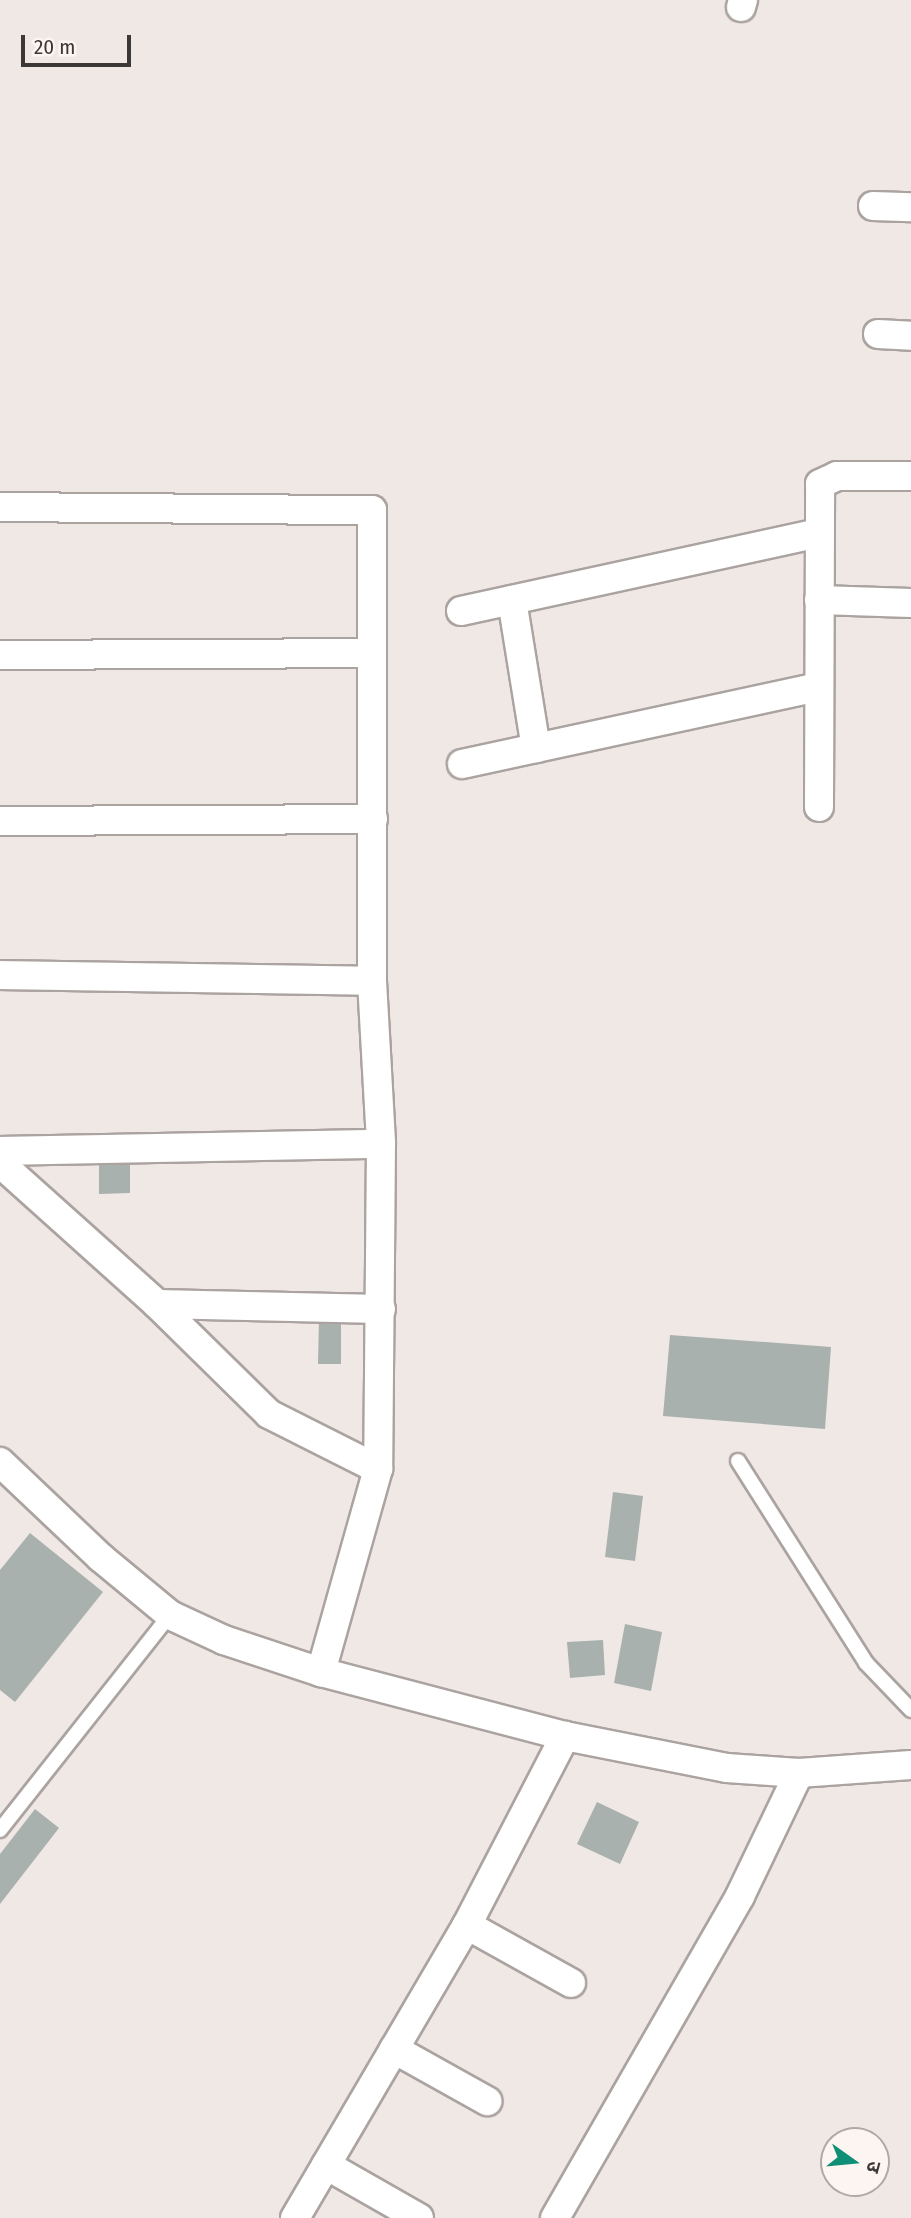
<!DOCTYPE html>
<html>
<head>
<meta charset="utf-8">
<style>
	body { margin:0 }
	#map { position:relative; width:911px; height:2218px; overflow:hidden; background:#f0e8e5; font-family:"Fira Sans Condensed","Noto Sans Devanagari",sans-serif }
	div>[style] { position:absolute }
	.building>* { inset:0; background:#a8b1ae }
	.roads { filter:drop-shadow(2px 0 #aba3a0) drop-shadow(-2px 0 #aba3a0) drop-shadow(0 2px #aba3a0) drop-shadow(0 -2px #aba3a0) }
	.lane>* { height:14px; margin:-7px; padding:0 7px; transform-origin:7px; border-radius:7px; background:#fff }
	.street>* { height:28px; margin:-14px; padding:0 14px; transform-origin:14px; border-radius:14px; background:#fff }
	span { translate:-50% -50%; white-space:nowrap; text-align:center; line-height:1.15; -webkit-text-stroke:5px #fdf5f2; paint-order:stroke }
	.north { position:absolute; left:820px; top:2127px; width:70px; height:70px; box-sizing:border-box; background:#fdf5f2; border:2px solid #afa9a7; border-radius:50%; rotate:105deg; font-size:19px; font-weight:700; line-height:28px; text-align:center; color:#3b3837 }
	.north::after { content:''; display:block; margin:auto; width:24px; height:32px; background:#0f8f76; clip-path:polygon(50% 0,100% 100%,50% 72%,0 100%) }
	.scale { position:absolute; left:21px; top:35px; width:110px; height:32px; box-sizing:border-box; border:4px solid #3b3837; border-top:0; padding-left:9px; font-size:21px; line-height:24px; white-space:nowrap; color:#3b3837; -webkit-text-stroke:5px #fdf5f2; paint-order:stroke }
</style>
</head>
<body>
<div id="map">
	<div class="building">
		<div style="clip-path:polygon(130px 1157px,130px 1193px,99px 1194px,99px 1158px)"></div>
		<div style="clip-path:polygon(319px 1318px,341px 1318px,341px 1364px,318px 1364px)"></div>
		<div style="clip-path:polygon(670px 1335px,831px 1347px,825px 1429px,663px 1416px)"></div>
		<div style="clip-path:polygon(613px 1492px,643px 1496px,635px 1561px,605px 1557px)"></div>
		<div style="clip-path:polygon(30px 1533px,103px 1592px,15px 1702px,0 1690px,0 1570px)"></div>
		<div style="clip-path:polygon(625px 1624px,662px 1632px,651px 1691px,614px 1683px)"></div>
		<div style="clip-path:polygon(603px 1640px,605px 1675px,570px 1678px,567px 1642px)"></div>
		<div style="clip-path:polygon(597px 1802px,639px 1822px,620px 1864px,577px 1844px)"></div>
		<div style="clip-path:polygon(35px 1809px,59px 1828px,0 1904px,0 1854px)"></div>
	</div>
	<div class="roads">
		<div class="lane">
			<div style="left:738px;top:1461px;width:239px;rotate:57.6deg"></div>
			<div style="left:866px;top:1663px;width:65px;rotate:46.2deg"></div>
			<div style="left:0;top:1830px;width:274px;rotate:-51.7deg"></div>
		</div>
		<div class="street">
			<div style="left:741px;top:7px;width:7px;rotate:-74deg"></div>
			<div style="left:873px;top:206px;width:38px;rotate:2deg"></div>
			<div style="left:878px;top:334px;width:33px;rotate:3deg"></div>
			<div style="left:0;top:507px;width:372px;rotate:0.5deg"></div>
			<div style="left:372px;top:510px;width:471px;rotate:90deg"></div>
			<div style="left:372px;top:981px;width:163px;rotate:86.8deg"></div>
			<div style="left:381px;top:1144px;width:325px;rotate:90.5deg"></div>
			<div style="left:378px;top:1469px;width:211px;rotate:105.7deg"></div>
			<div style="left:512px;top:600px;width:150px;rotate:80.8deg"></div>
			<div style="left:819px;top:600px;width:92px;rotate:1.9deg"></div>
			<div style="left:461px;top:611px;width:365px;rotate:-12.3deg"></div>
			<div style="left:0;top:655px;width:372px;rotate:-0.3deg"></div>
			<div style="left:462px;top:764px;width:365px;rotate:-12.2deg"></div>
			<div style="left:819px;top:807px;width:323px;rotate:-89.8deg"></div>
			<div style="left:820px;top:484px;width:19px;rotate:-25deg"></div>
			<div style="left:837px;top:476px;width:74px"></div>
			<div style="left:0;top:821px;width:373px;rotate:-0.3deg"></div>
			<div style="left:0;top:975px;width:372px;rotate:0.9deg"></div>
			<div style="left:0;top:1151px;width:381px;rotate:-1.1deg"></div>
			<div style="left:0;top:1163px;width:211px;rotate:41.9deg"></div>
			<div style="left:157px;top:1304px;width:157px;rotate:44.5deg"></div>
			<div style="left:269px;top:1414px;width:122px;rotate:26.8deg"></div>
			<div style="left:157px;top:1304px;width:224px;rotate:1.3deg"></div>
			<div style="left:0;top:1462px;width:138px;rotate:43.5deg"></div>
			<div style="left:100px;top:1557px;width:91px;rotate:39.6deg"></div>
			<div style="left:170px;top:1615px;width:60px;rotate:24.8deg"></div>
			<div style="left:224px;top:1640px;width:102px;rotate:18.3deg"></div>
			<div style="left:321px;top:1672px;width:252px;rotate:14.7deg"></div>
			<div style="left:565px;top:1736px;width:165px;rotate:11.2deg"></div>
			<div style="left:727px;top:1768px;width:72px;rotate:4deg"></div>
			<div style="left:799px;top:1773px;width:112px;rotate:-4.1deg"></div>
			<div style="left:467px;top:1925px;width:119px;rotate:29.1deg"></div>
			<div style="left:394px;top:2049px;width:107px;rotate:29.2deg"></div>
			<div style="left:326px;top:2165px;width:107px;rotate:29.7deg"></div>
			<div style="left:295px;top:2218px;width:340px;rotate:-59.6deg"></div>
			<div style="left:467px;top:1925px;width:213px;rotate:-62.6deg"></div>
			<div style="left:555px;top:2218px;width:371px;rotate:-60.1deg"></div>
			<div style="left:740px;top:1896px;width:136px;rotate:-64.4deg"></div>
		</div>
	</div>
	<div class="north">उ</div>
	<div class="scale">20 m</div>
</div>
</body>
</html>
